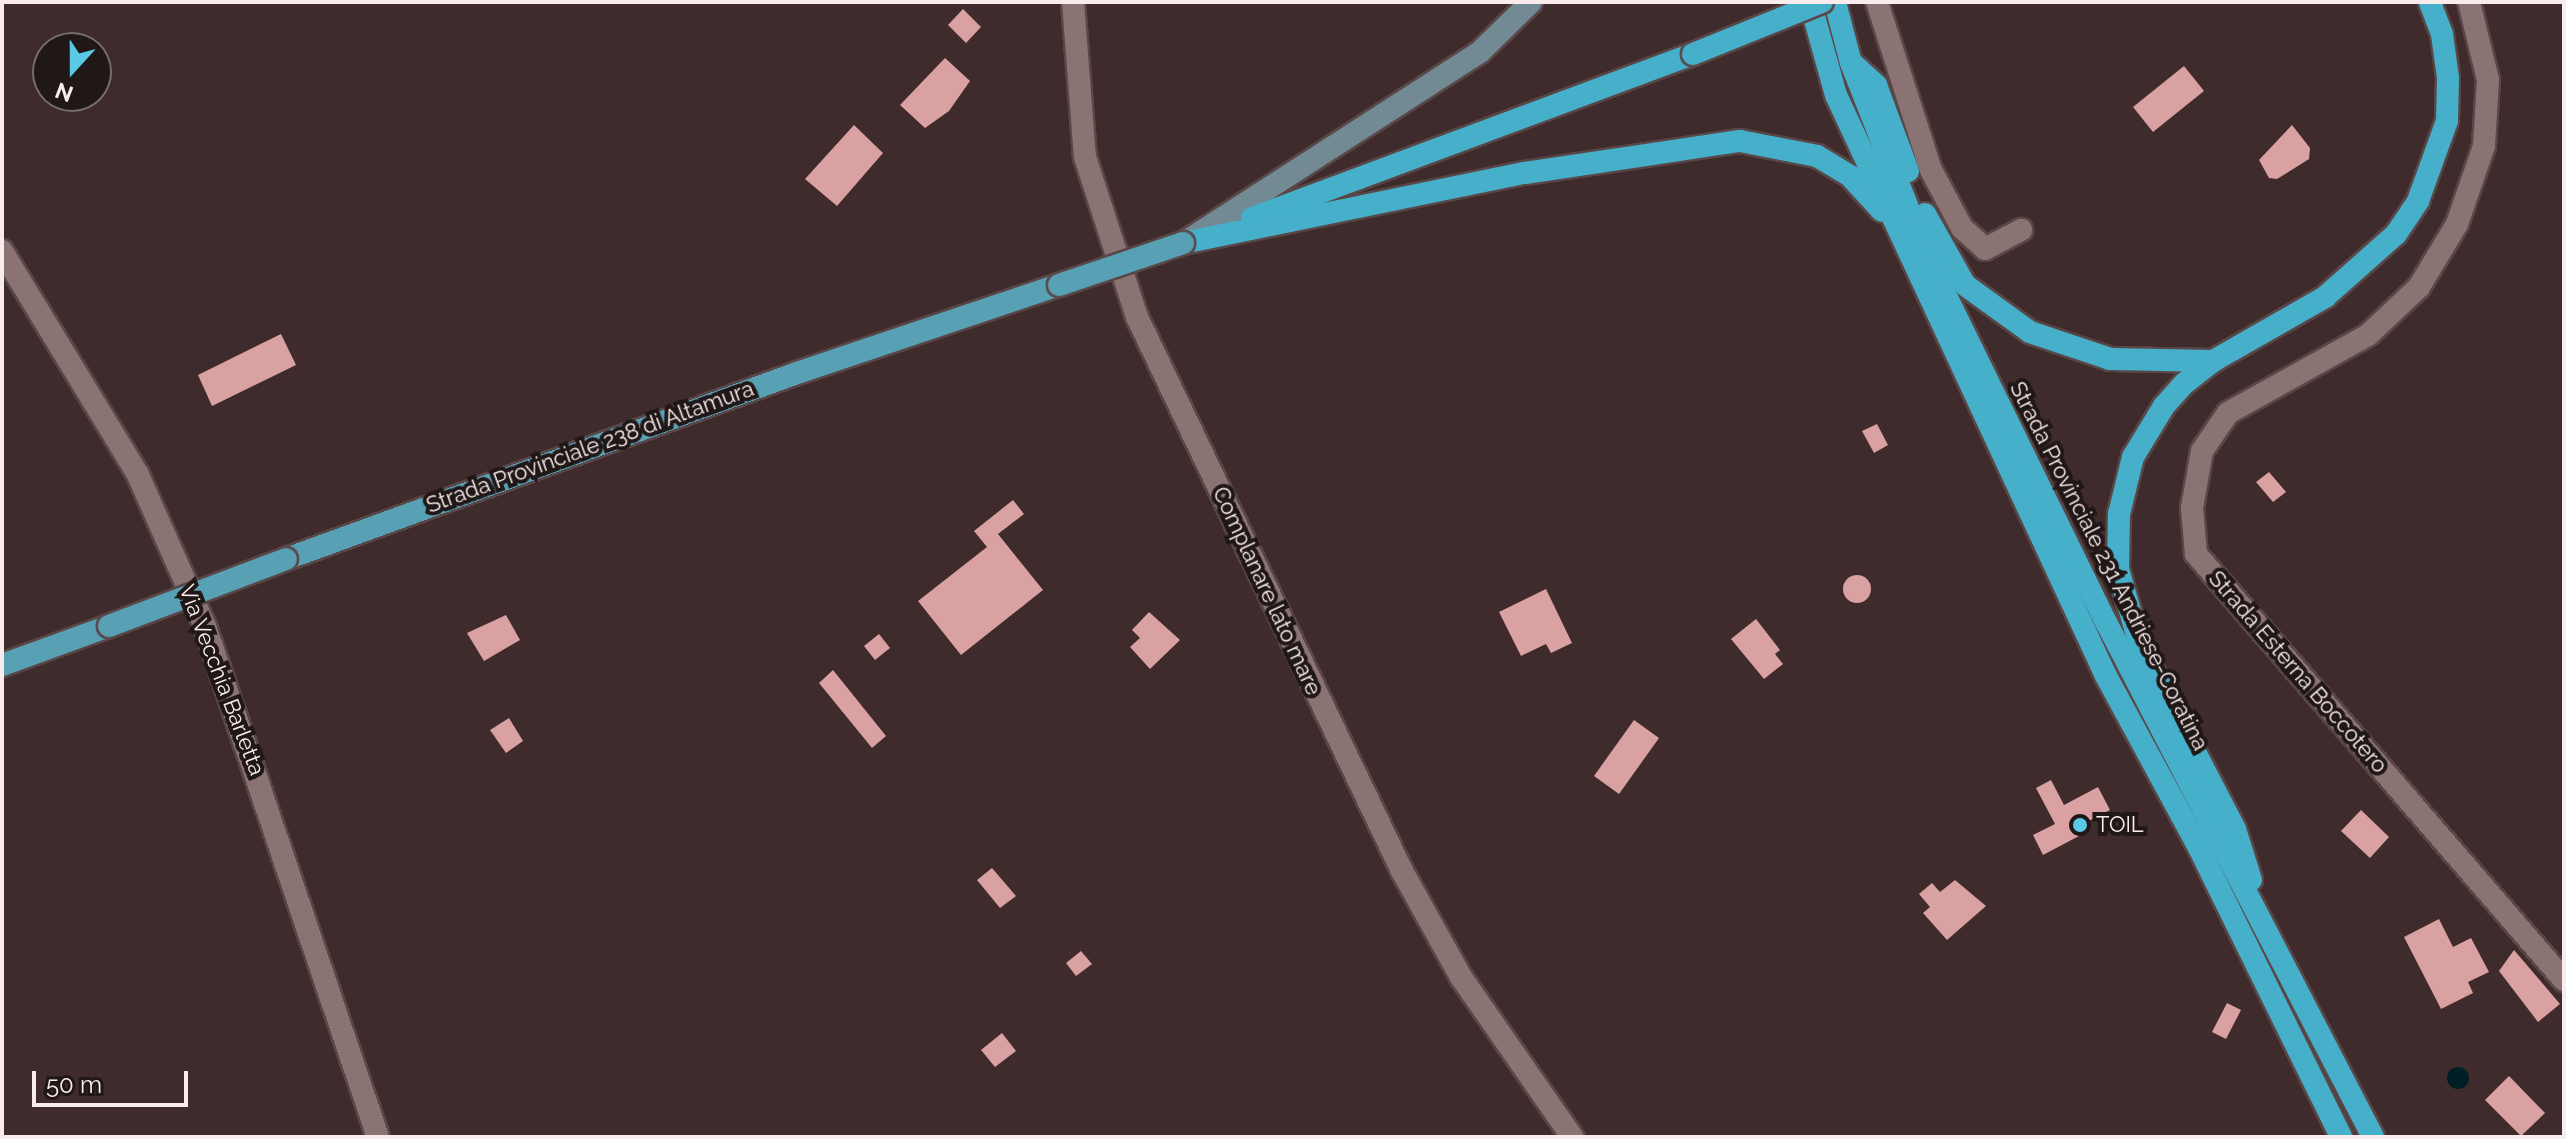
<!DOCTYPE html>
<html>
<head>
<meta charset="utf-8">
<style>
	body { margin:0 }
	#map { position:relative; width:2566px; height:1139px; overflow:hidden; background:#402b2c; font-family:Raleway,sans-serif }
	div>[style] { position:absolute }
	.water>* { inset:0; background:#001e26 }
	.round { border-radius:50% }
	.building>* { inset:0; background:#d9a1a2 }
	.roads { filter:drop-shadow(2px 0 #594748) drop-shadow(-2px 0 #594748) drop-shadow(0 2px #594748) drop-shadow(0 -2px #594748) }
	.minor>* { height:22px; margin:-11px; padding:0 11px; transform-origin:11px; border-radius:11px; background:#8c7373 }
	.tertiary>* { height:22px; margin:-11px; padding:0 11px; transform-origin:11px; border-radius:11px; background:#8c7373 }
	.secondary>* { height:22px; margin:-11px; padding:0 11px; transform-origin:11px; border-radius:11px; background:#728a94 }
	.primary>* { height:22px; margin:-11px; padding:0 11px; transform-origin:11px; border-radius:11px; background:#58a1b5 }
	.trunk>* { height:22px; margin:-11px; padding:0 11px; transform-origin:11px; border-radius:11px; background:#46b0cb }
	.bridges { filter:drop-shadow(2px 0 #594748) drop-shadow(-2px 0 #594748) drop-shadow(0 2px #594748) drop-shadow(0 -2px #594748) }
	.primary-bridge>* { height:22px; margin:-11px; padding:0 11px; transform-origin:11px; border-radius:11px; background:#58a1b5 }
	.trunk-bridge>* { height:22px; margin:-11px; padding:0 11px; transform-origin:11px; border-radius:11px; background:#46b0cb }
	.dots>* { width:22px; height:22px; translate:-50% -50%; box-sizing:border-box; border:4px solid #201717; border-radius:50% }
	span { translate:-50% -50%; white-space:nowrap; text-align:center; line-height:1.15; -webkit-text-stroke:8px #201717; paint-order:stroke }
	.street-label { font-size:22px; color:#faecec }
	.poi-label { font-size:22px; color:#faecec }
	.left { translate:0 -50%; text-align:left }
	.frame { position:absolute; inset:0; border:4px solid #faecec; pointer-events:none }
	.north { position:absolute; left:32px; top:32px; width:80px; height:80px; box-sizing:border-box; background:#201717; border:2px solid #776c6c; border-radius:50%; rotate:201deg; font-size:22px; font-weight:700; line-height:32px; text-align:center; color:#faecec }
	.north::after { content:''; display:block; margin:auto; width:28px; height:36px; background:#5bc8e6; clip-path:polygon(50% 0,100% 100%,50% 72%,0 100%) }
	.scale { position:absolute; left:32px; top:1071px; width:156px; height:36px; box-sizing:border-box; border:4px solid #faecec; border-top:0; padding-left:10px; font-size:24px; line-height:28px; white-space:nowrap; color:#faecec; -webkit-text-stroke:6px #201717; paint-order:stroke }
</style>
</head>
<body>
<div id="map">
	<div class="water">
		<div class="round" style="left:2447px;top:1067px;width:22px;height:22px"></div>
	</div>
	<div class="building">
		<div style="clip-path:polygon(963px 9px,981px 27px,966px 43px,948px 25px)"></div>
		<div style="clip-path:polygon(945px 58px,970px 81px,949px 111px,925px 128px,900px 105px)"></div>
		<div style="clip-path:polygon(2184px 66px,2204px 91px,2153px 132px,2133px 107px)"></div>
		<div style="clip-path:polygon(854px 125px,883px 153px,837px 206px,805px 179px)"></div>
		<div style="clip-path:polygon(2292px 125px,2310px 148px,2309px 159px,2277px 179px,2269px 178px,2259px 160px)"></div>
		<div style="clip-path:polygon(281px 334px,296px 365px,212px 406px,198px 375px)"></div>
		<div style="clip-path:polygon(1877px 424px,1888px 445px,1874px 453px,1862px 431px)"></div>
		<div style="clip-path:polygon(2269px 472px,2286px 492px,2273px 502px,2256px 482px)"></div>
		<div style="clip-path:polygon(1013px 500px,1024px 514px,998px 534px,1043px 590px,961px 655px,918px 601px,987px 547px,974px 531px)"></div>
		<div class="round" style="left:1843px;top:575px;width:28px;height:28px"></div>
		<div style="clip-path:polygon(1546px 589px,1572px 643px,1551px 653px,1546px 644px,1521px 656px,1499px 612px)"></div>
		<div style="clip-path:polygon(1149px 612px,1180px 640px,1150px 669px,1130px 647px,1140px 638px,1132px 630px)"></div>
		<div style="clip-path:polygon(506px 615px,520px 640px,484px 661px,467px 633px)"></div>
		<div style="clip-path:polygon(1756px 619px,1780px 650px,1775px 654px,1783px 664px,1764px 679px,1731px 639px)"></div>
		<div style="clip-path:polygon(879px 634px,890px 648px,875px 660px,864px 646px)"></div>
		<div style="clip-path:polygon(833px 670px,886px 736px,872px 748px,819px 683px)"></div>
		<div style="clip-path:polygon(509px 718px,523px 741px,506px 753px,490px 730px)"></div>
		<div style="clip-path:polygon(1634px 720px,1659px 738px,1619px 794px,1594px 776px)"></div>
		<div style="clip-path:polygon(2051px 780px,2064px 805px,2098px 787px,2110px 810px,2075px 828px,2079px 836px,2043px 855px,2033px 835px,2055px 824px,2036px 788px)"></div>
		<div style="clip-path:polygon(2361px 810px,2389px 837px,2370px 858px,2341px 831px)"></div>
		<div style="clip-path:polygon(992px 868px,1016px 896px,1000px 908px,977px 880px)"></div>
		<div style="clip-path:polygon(1955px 880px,1986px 906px,1947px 940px,1923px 913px,1930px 907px,1919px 894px,1932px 883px,1940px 892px)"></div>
		<div style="clip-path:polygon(2439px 919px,2453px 947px,2471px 938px,2489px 972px,2468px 982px,2473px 993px,2441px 1009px,2404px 937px)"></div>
		<div style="clip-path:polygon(2514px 950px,2560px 1004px,2538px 1022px,2499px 971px)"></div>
		<div style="clip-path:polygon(1081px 951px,1092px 964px,1076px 976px,1066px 963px)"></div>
		<div style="clip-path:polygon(2227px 1003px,2241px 1010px,2226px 1039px,2212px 1032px)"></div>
		<div style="clip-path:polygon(1002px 1033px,1016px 1051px,995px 1067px,981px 1050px)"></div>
		<div style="clip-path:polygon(2509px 1076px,2545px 1113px,2521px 1136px,2485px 1100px)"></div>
	</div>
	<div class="roads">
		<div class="minor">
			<div style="left:1877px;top:2px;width:176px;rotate:72.2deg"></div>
			<div style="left:1931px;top:170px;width:66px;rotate:61.9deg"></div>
			<div style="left:1962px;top:228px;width:31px;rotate:42deg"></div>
			<div style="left:1985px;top:249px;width:41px;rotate:-27.8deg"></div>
			<div style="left:2469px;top:2px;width:80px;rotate:76.3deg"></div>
			<div style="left:2488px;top:80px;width:66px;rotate:93.5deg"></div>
			<div style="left:2484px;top:146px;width:83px;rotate:109.1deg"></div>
			<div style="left:2457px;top:224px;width:74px;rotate:121.1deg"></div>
			<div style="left:2419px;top:287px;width:70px;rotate:136.7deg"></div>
			<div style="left:2368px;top:335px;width:160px;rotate:150.9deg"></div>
			<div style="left:2228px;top:413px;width:46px;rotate:124.4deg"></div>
			<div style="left:2202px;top:451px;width:58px;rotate:100deg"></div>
			<div style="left:2192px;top:508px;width:46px;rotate:85deg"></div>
			<div style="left:2196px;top:554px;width:563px;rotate:49.18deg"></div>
		</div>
		<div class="tertiary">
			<div style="left:1073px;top:2px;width:155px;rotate:85.6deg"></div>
			<div style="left:1085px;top:157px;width:168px;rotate:72deg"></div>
			<div style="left:1137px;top:317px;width:614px;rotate:64.44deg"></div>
			<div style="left:1402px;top:871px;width:121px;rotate:60.9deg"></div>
			<div style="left:1461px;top:977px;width:195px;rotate:55.2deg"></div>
			<div style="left:2px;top:251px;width:262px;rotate:58.7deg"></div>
			<div style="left:138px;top:475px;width:165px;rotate:66.1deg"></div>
			<div style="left:205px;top:626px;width:539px;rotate:71.3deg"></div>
		</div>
		<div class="secondary">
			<div style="left:1185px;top:242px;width:351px;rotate:-32.8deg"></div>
			<div style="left:1480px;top:52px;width:71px;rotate:-44.4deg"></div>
		</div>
		<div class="primary">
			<div style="left:286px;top:559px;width:544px;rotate:-20deg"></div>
			<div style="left:797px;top:373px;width:276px;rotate:-18.6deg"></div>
			<div style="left:2px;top:665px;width:114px;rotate:-20deg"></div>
		</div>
		<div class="trunk">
			<div style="left:1810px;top:2px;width:97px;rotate:74.4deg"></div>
			<div style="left:1836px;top:95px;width:641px;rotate:65.07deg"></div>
			<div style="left:2106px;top:676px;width:196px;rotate:61.6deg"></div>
			<div style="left:2199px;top:848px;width:322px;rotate:63.8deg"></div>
			<div style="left:1835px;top:2px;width:63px;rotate:75.3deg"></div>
			<div style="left:1851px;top:63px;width:213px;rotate:68.5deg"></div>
			<div style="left:1929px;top:261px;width:404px;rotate:63.9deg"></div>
			<div style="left:2107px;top:624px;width:578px;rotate:62.59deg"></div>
			<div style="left:1854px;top:65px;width:30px;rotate:42deg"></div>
			<div style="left:1876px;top:85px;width:92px;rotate:69.6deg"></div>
			<div style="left:1925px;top:214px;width:81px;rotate:60.6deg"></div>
			<div style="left:1965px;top:285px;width:80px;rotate:35.9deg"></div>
			<div style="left:2030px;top:332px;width:84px;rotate:18.6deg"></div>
			<div style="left:2110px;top:359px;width:103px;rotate:1.1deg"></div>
			<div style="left:1252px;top:218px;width:471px;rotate:-20.4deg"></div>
			<div style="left:1183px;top:243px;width:349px;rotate:-11.6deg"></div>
			<div style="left:1525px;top:173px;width:217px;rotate:-8.5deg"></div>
			<div style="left:1740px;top:141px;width:78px;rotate:11deg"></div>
			<div style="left:1817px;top:156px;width:39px;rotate:31deg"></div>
			<div style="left:1850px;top:176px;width:47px;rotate:47.6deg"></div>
			<div style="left:2251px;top:880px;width:53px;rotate:-107.4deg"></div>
			<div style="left:2235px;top:829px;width:206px;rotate:-117.4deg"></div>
			<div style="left:2140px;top:646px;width:80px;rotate:-105.9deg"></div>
			<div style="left:2118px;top:569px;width:55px;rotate:-89deg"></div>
			<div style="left:2119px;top:514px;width:59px;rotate:-76.2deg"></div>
			<div style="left:2133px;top:457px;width:60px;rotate:-58.7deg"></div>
			<div style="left:2164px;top:406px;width:31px;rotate:-48deg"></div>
			<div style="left:2185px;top:383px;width:36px;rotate:-38deg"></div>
			<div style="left:2213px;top:361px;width:129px;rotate:-29.7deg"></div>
			<div style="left:2325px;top:297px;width:95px;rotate:-41.6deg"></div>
			<div style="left:2396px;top:234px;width:40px;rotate:-56deg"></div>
			<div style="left:2418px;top:201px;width:85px;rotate:-70.1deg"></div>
			<div style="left:2447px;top:121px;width:43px;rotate:-88.7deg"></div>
			<div style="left:2448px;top:78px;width:44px;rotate:-97.8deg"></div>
			<div style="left:2442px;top:34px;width:34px;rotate:-111deg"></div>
		</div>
	</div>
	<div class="bridges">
		<div class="primary-bridge">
			<div style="left:1059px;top:285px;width:131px;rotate:-18.7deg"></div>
			<div style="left:109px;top:626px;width:189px;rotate:-20.7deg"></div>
		</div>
		<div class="trunk-bridge">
			<div style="left:1693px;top:54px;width:139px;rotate:-22deg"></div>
		</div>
	</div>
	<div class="dots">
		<div style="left:2080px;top:825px;background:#5bc8e6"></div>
	</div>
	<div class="street-label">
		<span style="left:590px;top:447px;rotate:-20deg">Strada Provinciale 238 di Altamura</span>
		<span style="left:2109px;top:566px;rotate:63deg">Strada Provinciale 231 Andriese-Coratina</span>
		<span style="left:1267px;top:591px;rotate:65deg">Complanare lato mare</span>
		<span style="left:2298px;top:672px;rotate:49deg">Strada Esterna Boccotero</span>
		<span style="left:222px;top:680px;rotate:69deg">Via Vecchia Barletta</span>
	</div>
	<div class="poi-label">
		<span class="left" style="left:2096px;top:825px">TOIL</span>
	</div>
	<div class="frame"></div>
	<div class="north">N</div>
	<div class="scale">50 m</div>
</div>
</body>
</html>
